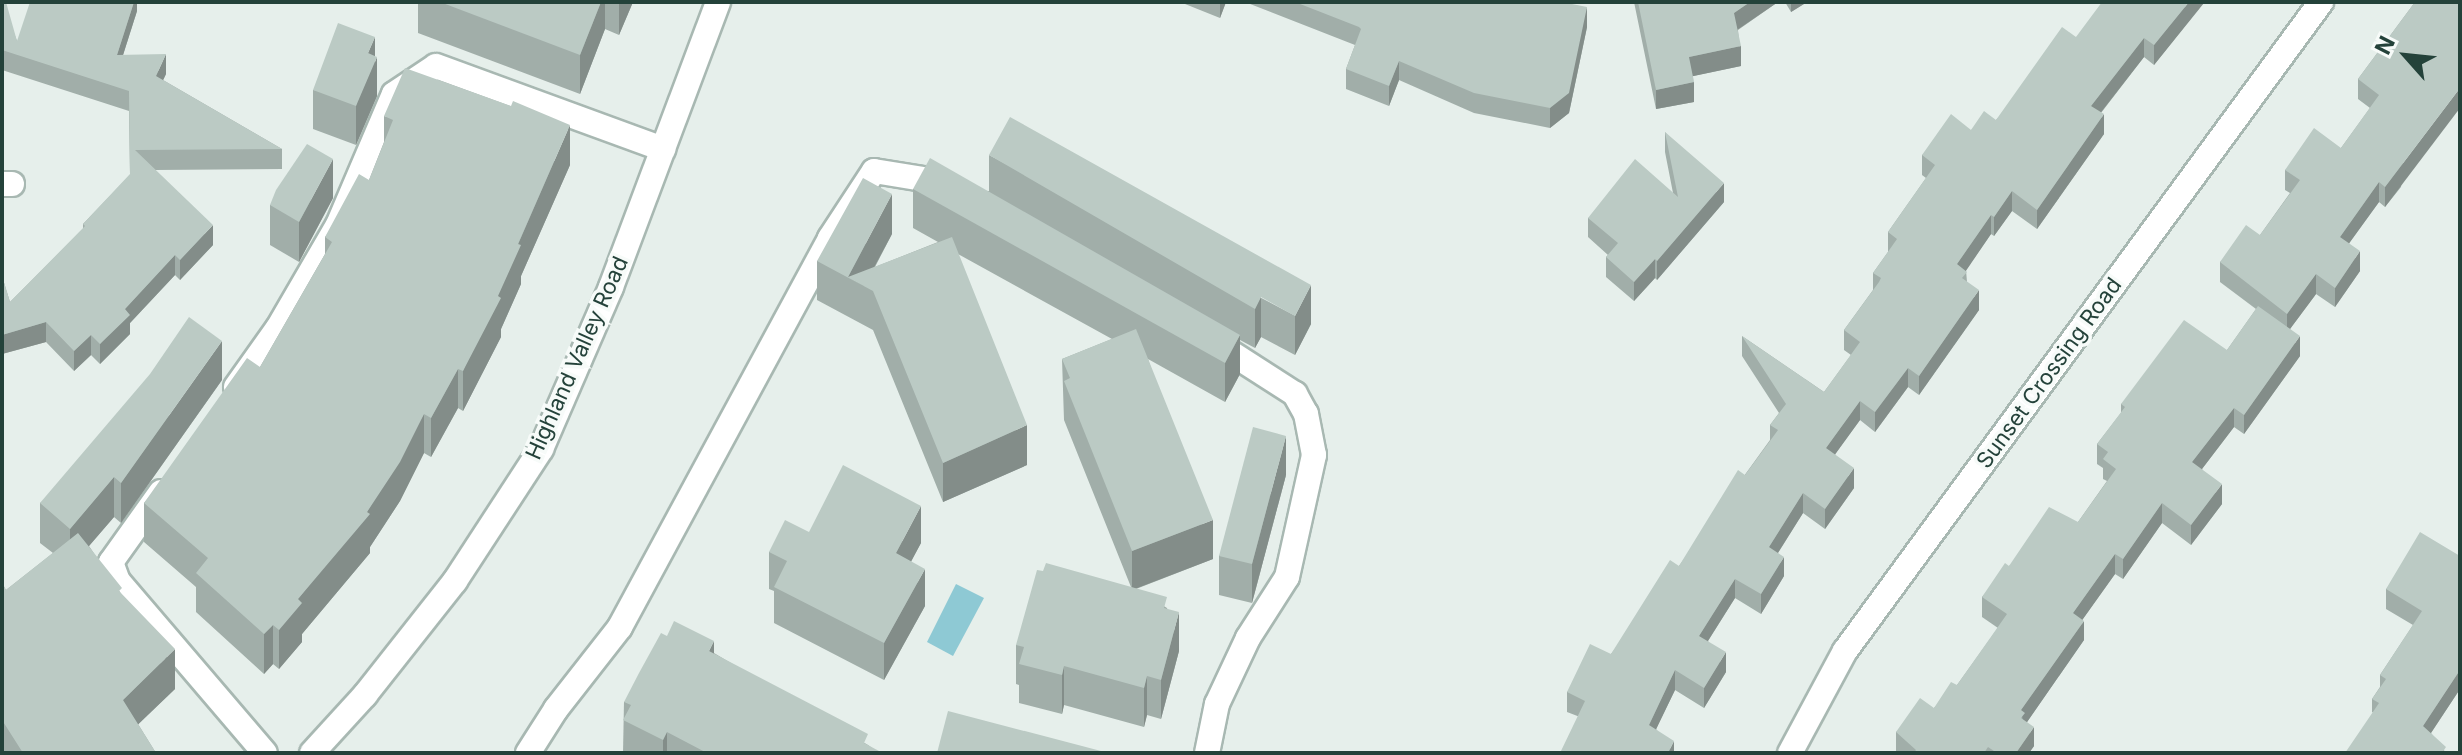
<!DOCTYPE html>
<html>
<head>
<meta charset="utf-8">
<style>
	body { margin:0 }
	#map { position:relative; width:2462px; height:755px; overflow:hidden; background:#e6efeb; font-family:Inter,sans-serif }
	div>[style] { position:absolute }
	.water>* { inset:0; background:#8ec9d4 }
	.roads { filter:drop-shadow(2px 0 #a8b8b2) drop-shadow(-2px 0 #a8b8b2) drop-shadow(0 2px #a8b8b2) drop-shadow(0 -2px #a8b8b2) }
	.minor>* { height:24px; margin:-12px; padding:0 12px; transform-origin:12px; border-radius:12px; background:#fff }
	.wall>* { inset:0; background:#a1aea9 }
	.shaded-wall>* { inset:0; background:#838d89 }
	.building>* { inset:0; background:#bbcac4 }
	span { translate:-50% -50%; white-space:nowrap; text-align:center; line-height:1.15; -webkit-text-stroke:7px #f7fbf9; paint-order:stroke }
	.street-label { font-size:22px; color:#24423a }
	.frame { position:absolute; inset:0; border:4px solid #24423a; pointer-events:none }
	.north { position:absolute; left:2366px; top:16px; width:80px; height:80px; -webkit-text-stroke:6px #f7fbf9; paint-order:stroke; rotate:297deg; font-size:22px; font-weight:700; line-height:32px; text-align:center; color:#24423a }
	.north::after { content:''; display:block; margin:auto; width:28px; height:36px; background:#24423a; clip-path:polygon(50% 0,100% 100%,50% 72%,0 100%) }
</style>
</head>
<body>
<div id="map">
	<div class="water">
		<div style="clip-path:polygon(956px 584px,984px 598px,953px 656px,927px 642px)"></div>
	</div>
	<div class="roads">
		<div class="minor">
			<div style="left:2px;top:184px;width:10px"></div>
			<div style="left:236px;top:387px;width:72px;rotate:-54.6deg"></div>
			<div style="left:278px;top:328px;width:119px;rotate:-59.8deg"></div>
			<div style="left:338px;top:225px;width:142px;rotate:-66.9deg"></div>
			<div style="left:394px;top:94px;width:50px;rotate:-33.7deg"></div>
			<div style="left:436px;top:66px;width:242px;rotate:20.1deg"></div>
			<div style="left:161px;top:492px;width:86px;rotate:125.5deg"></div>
			<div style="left:111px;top:562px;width:20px;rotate:70deg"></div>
			<div style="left:118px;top:581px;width:226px;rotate:49.5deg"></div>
			<div style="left:312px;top:753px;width:79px;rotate:-47.6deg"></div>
			<div style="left:365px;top:695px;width:145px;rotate:-51.7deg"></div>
			<div style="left:455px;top:581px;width:158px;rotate:-56.9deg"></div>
			<div style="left:541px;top:449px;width:176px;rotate:-66.6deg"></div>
			<div style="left:611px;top:287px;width:304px;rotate:-69.4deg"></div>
			<div style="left:528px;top:753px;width:52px;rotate:-57.5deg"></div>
			<div style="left:556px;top:709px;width:104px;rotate:-52deg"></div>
			<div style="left:620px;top:627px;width:442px;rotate:-61.6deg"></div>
			<div style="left:830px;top:238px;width:80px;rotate:-56.7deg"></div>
			<div style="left:874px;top:171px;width:63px;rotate:9.2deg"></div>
			<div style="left:936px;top:181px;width:17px;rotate:33deg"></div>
			<div style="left:1207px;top:753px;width:50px;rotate:-78.5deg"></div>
			<div style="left:1217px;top:704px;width:73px;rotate:-64.8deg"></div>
			<div style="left:1248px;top:638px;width:72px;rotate:-57.4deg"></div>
			<div style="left:1287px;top:577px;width:125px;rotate:-77.5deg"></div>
			<div style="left:1314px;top:455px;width:42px;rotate:-101deg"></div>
			<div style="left:1306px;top:414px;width:23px;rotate:-119deg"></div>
			<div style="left:1295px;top:394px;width:96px;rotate:-147.3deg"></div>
			<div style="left:1790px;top:753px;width:116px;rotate:-61.7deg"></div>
			<div style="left:1845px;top:651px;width:805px;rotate:-53.74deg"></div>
		</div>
	</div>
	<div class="wall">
		<div style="clip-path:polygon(2px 2px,17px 41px,137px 2px,137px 11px,123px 55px,166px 74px,163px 80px,282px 149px,282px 169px,155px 170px,213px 245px,180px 280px,175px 275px,130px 323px,130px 334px,100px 364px,91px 355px,74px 371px,46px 342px,2px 354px,2px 276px,10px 302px,83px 229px,83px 224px,130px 175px,129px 111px,2px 70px)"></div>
		<div style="clip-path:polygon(418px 2px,633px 2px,619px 35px,605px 29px,580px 94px,418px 33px)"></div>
		<div style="clip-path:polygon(1180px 2px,1226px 2px,1220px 18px)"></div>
		<div style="clip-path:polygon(1245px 2px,1562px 2px,1587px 27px,1569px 113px,1550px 128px,1474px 113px,1399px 80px,1389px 106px,1346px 89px,1346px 69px,1355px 45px)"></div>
		<div style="clip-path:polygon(1634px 2px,1778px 2px,1738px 30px,1741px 66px,1693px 76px,1694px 102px,1656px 109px)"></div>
		<div style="clip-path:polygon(1785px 2px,1807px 2px,1791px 12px)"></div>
		<div style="clip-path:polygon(2204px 2px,2154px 65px,2144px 57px,2101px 113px,2104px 134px,2037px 229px,2012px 211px,1994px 236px,1991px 234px,1966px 270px,1967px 282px,1979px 310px,1919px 395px,1908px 387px,1875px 432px,1860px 420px,1835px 454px,1854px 488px,1825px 529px,1803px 513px,1778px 553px,1784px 576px,1761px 614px,1735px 598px,1708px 641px,1726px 672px,1704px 708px,1675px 690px,1656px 729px,1674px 753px,1567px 712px,1567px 692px,1611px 654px,1679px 566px,1770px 440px,1770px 425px,1779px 413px,1742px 356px,1742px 336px,1824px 392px,1851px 355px,1844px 350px,1844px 330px,1873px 290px,1873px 273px,1888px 252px,1888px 232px,1926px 178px,1922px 175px,1922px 155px,1971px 130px,1996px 120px,2076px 37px)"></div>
		<div style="clip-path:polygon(2415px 2px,2401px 187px,2385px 207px,2379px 202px,2349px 243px,2360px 271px,2335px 307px,2316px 294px,2290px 329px,2300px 356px,2244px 434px,2234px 427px,2202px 469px,2222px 504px,2191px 545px,2162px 523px,2123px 579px,2115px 574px,2082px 620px,2084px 640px,2027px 722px,2034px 746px,2029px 753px,1897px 753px,1896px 752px,1896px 732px,1934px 708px,1957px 685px,1998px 628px,1982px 617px,1982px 597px,2009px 566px,2078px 522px,2107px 481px,2103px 479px,2103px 468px,2097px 464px,2097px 444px,2121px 413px,2121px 404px,2227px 350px,2256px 309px,2220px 282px,2220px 262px,2260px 235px,2290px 193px,2285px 190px,2285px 170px,2341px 148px,2370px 108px,2358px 99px,2358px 79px)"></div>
		<div style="clip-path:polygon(313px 90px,377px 96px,356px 145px,313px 129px)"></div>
		<div style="clip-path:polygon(384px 116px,570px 165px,521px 276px,521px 284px,501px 329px,501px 337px,463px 411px,458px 408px,431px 457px,424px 453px,400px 501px,370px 547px,370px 553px,302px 634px,302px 642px,279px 669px,273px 664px,264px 674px,196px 612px,196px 587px,144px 542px,144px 503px,260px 367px,325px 254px,325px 237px,369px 180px,384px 142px)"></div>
		<div style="clip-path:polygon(1665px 132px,1724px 202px,1657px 280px,1655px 278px,1634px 301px,1606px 277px,1606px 257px,1608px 255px,1588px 237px,1588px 218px,1673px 193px,1665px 152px)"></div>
		<div style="clip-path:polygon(989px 155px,1311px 324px,1295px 355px,1261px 337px,1255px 348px,1240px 340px,1240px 374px,1225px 402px,1148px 359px,1213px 559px,1136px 589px,1167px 608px,1179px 651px,1161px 719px,1147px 715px,1144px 727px,1064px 705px,1062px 714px,1019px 703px,1019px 685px,1016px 684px,1016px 645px,1131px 587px,1064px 420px,1062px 359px,1112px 339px,958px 254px,1027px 465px,943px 502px,873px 330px,817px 300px,817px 261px,892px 234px,875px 267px,938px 242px,913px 228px,913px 189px,989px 191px)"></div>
		<div style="clip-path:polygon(333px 198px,299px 262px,270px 245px,270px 205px)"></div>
		<div style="clip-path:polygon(222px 380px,121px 523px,114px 517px,89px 546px,122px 595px,175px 689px,138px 724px,156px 753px,2px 753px,2px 583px,6px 590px,53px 553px,40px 543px,40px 503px)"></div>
		<div style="clip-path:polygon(1286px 475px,1252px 603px,1219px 595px,1219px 556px)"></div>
		<div style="clip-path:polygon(809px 532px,921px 543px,911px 561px,925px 606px,884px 680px,774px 623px,774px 591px,769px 589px,769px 552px)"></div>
		<div style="clip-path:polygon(2460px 556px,2460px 689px,2431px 733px,2446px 753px,2372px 712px,2372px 699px,2380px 687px,2380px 675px,2413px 625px,2386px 609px,2386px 589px)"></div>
		<div style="clip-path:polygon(714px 653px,868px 745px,879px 753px,623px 753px,624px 702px)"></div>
	</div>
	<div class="shaded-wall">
		<div style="clip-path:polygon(134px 2px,137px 2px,137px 11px,117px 74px,117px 55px)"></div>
		<div style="clip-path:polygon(601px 2px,605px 2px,605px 29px,580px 94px,580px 55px)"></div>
		<div style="clip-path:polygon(619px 2px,633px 2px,619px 35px)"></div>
		<div style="clip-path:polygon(1220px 2px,1226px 2px,1220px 18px)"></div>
		<div style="clip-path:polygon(1750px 2px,1778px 2px,1734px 32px,1734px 13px)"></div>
		<div style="clip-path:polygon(1791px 2px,1807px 2px,1791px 12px)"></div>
		<div style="clip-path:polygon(2189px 2px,2204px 2px,2204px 3px,2154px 65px,2154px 45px)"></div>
		<div style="clip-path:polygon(1587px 7px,1587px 27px,1569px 113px,1550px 128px,1550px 108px)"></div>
		<div style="clip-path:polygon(375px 37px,375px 62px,377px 57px,377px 96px,356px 145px,356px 106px,368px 53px)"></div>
		<div style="clip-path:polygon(2144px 38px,2144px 57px,2091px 125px,2091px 106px)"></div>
		<div style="clip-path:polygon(1741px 46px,1741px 66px,1689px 77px,1689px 57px)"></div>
		<div style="clip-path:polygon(166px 54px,166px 74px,156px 95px,156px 76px)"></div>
		<div style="clip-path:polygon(1399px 61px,1399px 80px,1389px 106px,1389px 86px)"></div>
		<div style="clip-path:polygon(1694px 82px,1694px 102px,1656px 109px,1656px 90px)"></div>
		<div style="clip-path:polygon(2460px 88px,2460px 108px,2385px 207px,2385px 187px)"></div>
		<div style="clip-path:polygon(2104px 114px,2104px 134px,2037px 229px,2037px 210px)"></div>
		<div style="clip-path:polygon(570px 125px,570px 165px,521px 276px,521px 284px,501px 329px,501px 337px,463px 411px,463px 371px)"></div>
		<div style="clip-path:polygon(333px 159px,333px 198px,299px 262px,299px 222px)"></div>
		<div style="clip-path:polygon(2379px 182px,2379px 202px,2340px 256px,2340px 237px)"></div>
		<div style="clip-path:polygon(1724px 183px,1724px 202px,1657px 280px,1657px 261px)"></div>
		<div style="clip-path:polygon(2012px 191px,2012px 211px,1994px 236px,1994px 217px)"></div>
		<div style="clip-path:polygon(892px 194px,892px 234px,864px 286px,848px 277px)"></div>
		<div style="clip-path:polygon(1991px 215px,1991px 234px,1957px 284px,1957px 264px)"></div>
		<div style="clip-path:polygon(213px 225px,213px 245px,180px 280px,180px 260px)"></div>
		<div style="clip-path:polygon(2360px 251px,2360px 271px,2335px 307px,2335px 288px)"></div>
		<div style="clip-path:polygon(175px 255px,175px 275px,130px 323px,130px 334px,100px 364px,100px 344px,125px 309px)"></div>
		<div style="clip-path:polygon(1655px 259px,1655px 278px,1634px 301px,1634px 282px)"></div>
		<div style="clip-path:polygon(2316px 274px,2316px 294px,2287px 333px,2287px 314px)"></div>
		<div style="clip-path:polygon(1311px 285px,1311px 324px,1295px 355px,1295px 316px)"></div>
		<div style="clip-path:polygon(1979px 290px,1979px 310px,1919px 395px,1919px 376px)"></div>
		<div style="clip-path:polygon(1261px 297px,1261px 337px,1255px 348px,1255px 309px)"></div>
		<div style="clip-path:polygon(46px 322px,46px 342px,2px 354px,2px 335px)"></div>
		<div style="clip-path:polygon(91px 335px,91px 355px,74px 371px,74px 351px)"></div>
		<div style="clip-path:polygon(1240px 335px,1240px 374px,1225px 402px,1225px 363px)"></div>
		<div style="clip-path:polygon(2300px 336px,2300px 356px,2244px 434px,2244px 415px)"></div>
		<div style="clip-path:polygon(222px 341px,222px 380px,121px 523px,121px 483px)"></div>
		<div style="clip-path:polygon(1908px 368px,1908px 387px,1875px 432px,1875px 412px)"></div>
		<div style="clip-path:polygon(458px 369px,458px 408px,431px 457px,431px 418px)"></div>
		<div style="clip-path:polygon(1860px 401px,1860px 420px,1826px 467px,1826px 448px)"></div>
		<div style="clip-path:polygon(2234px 408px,2234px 427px,2192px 482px,2192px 462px)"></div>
		<div style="clip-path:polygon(424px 414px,424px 453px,400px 501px,370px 547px,370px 553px,302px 634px,302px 642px,279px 669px,279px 630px,298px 599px,367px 512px)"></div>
		<div style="clip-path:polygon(1027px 425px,1027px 465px,943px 502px,943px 463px)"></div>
		<div style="clip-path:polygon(1286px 436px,1286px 475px,1252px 603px,1252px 564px)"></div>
		<div style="clip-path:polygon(1854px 468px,1854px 488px,1825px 529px,1825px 509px)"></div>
		<div style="clip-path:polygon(114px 477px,114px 517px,70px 568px,70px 529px)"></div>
		<div style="clip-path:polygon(2222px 484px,2222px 504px,2191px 545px,2191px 525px)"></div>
		<div style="clip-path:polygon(1803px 493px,1803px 513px,1769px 567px,1769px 547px)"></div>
		<div style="clip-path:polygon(2162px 503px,2162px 523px,2123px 579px,2123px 559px)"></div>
		<div style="clip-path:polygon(921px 506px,921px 543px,896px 590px,896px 553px)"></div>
		<div style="clip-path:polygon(1213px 520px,1213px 559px,1132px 590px,1132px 551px)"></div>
		<div style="clip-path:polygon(2115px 554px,2115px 574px,2073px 633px,2073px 613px)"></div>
		<div style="clip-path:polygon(1784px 557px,1784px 576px,1761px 614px,1761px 594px)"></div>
		<div style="clip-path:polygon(925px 569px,925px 606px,884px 680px,884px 643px)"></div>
		<div style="clip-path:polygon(1735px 579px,1735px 598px,1699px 655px,1699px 636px)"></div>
		<div style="clip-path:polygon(1179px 612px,1179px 651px,1161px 719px,1161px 680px)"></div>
		<div style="clip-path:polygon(2084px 621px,2084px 640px,2025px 725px,2025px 733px,2021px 710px)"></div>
		<div style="clip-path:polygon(273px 625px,273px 664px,264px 674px,264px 634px)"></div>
		<div style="clip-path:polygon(714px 641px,714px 680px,709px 651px)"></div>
		<div style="clip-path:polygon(175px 649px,175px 689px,123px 739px,123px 700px)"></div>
		<div style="clip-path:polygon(1726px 652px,1726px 672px,1704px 708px,1704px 688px)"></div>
		<div style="clip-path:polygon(1064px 666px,1064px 705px,1062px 714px,1062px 675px)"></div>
		<div style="clip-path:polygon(1675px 670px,1675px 690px,1649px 744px,1649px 725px)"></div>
		<div style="clip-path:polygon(2460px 670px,2460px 689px,2423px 745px,2423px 726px)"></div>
		<div style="clip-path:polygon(1147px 676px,1147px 715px,1144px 727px,1144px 688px)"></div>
		<div style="clip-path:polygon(2034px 727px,2034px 746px,2029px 753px,2016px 753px)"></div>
		<div style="clip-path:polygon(667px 732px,667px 753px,663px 753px,663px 740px)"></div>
		<div style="clip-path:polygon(1674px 741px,1674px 753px,1668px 753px)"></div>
	</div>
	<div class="building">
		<div style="clip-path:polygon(2px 2px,6px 2px,17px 41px,30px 2px,134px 2px,117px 55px,166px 54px,156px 76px,282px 149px,135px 150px,213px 225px,180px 260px,175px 255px,125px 309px,130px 315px,100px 344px,91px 335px,74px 351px,46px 322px,2px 335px,2px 276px,10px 302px,85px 226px,83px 224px,130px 174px,129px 91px,2px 50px)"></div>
		<div style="clip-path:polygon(440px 2px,601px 2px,580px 55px)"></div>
		<div style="clip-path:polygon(1295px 2px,1562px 2px,1587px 7px,1569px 93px,1550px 108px,1474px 93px,1399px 61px,1389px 86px,1346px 69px,1361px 29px,1359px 27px)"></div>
		<div style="clip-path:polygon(1638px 2px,1750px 2px,1734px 13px,1741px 46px,1689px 57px,1694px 82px,1656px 90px)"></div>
		<div style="clip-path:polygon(2102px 2px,2189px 2px,2154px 45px,2144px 38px,2091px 106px,2104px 114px,2037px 210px,2012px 191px,1994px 217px,1991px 215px,1957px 264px,1967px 272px,1962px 278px,1979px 290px,1919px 376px,1908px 368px,1875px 412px,1860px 401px,1826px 448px,1854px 468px,1825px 509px,1803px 493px,1769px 547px,1784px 557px,1761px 594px,1735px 579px,1699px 636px,1726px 652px,1704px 688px,1675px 670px,1649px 725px,1674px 741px,1668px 753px,1560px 753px,1585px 701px,1567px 692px,1590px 644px,1611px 654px,1670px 560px,1679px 566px,1738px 470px,1745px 475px,1778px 430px,1770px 425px,1786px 404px,1742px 336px,1824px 392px,1860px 342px,1844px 330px,1879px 282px,1881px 278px,1873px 273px,1897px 239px,1888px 232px,1935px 165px,1922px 155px,1951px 114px,1971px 130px,1984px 111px,1996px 120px,2062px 27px,2076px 37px)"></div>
		<div style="clip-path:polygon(2415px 2px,2460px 2px,2460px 88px,2385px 187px,2379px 182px,2340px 237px,2360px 251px,2335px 288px,2316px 274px,2287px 314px,2220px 262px,2246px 225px,2260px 235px,2300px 180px,2285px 170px,2314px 128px,2341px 148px,2379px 95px,2358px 79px)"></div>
		<div style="clip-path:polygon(338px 23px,375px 37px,368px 53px,377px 57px,356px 106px,313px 90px)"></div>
		<div style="clip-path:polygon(405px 68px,511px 106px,513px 101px,570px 125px,518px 244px,521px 245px,498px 296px,501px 298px,463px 371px,458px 369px,431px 418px,424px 414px,400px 462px,367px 512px,370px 514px,298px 599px,302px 603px,279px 630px,273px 625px,264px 634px,196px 573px,208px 558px,144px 503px,247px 358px,260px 367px,332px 242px,325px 237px,359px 174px,369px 180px,393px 120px,384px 116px)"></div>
		<div style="clip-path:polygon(1010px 117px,1311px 285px,1295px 316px,1261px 297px,1255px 309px,989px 155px)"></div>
		<div style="clip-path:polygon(1665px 132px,1724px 183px,1657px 261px,1655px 259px,1634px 282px,1606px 257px,1618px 243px,1588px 218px,1635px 159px,1678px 197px)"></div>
		<div style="clip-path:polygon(307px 144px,333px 159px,299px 222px,270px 205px,276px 190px)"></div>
		<div style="clip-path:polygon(930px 158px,1240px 335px,1225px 363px,913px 189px)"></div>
		<div style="clip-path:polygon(863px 178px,892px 194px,848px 277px,952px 237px,1027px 425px,943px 463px,873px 291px,817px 261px)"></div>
		<div style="clip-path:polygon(2258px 306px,2300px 336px,2244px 415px,2234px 408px,2192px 462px,2222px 484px,2191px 525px,2162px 503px,2123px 559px,2115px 554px,2073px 613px,2084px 621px,2021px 710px,2025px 713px,2021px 718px,2034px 727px,2016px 753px,1997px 753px,1988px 747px,1984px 753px,1914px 753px,1916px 750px,1896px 732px,1920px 698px,1934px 708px,1951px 682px,1957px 685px,2007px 614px,1982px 597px,2005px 563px,2009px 566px,2049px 507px,2078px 522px,2116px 469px,2103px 459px,2108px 452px,2097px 444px,2125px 407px,2121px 404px,2184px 320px,2227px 350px)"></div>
		<div style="clip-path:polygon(189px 317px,222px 341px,121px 483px,114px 477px,70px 529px,40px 503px,150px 374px)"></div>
		<div style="clip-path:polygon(1136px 329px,1213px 520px,1132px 551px,1064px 381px,1070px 378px,1062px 359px)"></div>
		<div style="clip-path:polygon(1253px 427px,1286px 436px,1252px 564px,1219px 556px)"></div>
		<div style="clip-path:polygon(843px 465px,921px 506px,896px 553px,925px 569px,884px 643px,774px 587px,787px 561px,769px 552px,785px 520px,809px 532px)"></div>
		<div style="clip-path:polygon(2420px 532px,2460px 556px,2460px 670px,2423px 726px,2446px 747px,2442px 753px,2345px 753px,2379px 703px,2372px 699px,2386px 679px,2380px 675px,2422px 611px,2386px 589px)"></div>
		<div style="clip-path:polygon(78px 533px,122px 588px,119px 591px,175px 649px,123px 700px,156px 753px,23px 753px,2px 720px,2px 583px,6px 590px)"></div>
		<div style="clip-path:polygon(1046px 563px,1167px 597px,1164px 608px,1179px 612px,1161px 680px,1147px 676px,1144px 688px,1064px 666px,1062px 675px,1019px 664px,1024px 647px,1016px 645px,1037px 570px,1043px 571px)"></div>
		<div style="clip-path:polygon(674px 621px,714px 641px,709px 651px,868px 734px,864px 743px,879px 751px,878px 753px,707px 753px,667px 732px,663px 740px,623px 720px,631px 705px,624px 702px,639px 673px,661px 633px,667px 636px)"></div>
		<div style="clip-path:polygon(948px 711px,1101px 751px,1101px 753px,937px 753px)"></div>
	</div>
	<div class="street-label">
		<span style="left:577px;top:358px;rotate:-66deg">Highland Valley Road</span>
		<span style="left:2049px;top:373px;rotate:-54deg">Sunset Crossing Road</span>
	</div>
	<div class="frame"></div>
	<div class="north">N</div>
</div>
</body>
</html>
